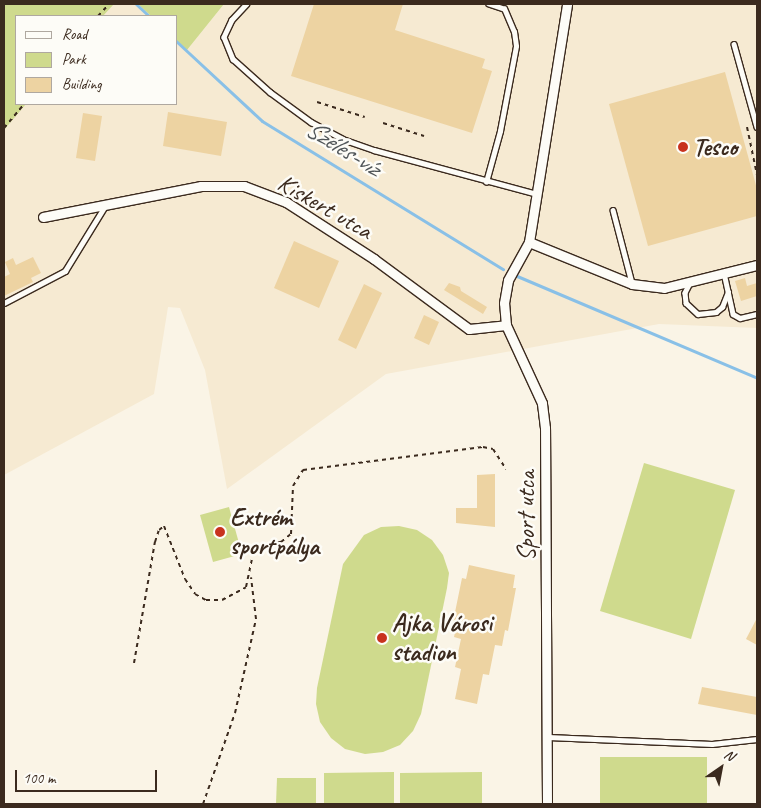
<!DOCTYPE html>
<html>
<head>
<meta charset="utf-8">
<style>
	body { margin:0 }
	#map { position:relative; width:761px; height:808px; overflow:hidden; background:#faf4e6; font-family:Caveat,sans-serif }
	div>[style] { position:absolute }
	.built>* { inset:0; background:#f6ead2 }
	.green>* { inset:0; background:#cfda8d }
	.stream>* { height:3px; margin:-1.5px; padding:0 1.5px; transform-origin:1.5px; border-radius:1.5px; background:#89c0e7 }
	.building>* { inset:0; background:#edd3a2 }
	.path>* { height:2px; margin-top:-1px; transform-origin:0; background:repeating-linear-gradient(90deg,#3b2a1e 0 4px,transparent 0 8px) }
	.roads { filter:drop-shadow(1px 0 #3b2a1e) drop-shadow(-1px 0 #3b2a1e) drop-shadow(0 1px #3b2a1e) drop-shadow(0 -1px #3b2a1e) }
	.service>* { height:4.5px; margin:-2.25px; padding:0 2.25px; transform-origin:2.25px; border-radius:2.25px; background:#fdfcf7 }
	.minor>* { height:9px; margin:-4.5px; padding:0 4.5px; transform-origin:4.5px; border-radius:4.5px; background:#fdfcf7 }
	.dots>* { width:14px; height:14px; translate:-50% -50%; box-sizing:border-box; border:2px solid #fdfcf7; border-radius:50% }
	span { translate:-50% -50%; white-space:nowrap; text-align:center; line-height:1.15; -webkit-text-stroke:5px #fdfcf7; paint-order:stroke }
	.poi-label { font-size:25px; color:#3b2a1e; font-weight:700 }
	.left { translate:0 -50%; text-align:left }
	.street-label { font-size:25px; color:#3b2a1e }
	.water-label { font-size:26px; color:#52575a; font-style:italic }
	.frame { position:absolute; inset:0; border:5px solid #3b2a1e; pointer-events:none }
	.legend { position:absolute; left:15px; top:15px; width:162px; height:90px; box-sizing:border-box; background:#fdfcf7; border:1px solid #afa8a0; margin:0; padding:6px 9px; list-style:none; font-size:15px; color:#3b2a1e }
	.legend li { display:flex; align-items:center; gap:10px; height:25px }
	.legend b { width:25px; border:1px solid #afa8a0 }
	.north { position:absolute; left:696px; top:743px; width:50px; height:50px; -webkit-text-stroke:4px #fdfcf7; paint-order:stroke; rotate:33deg; font-size:14px; font-weight:700; line-height:20px; text-align:center; color:#3b2a1e }
	.north::after { content:''; display:block; margin:auto; width:18px; height:22px; background:#3b2a1e; clip-path:polygon(50% 0,100% 100%,50% 72%,0 100%) }
	.scale { position:absolute; left:15px; top:770px; width:142px; height:22px; box-sizing:border-box; border:2px solid #3b2a1e; border-top:0; padding-left:6px; font-size:15px; line-height:18px; white-space:nowrap; color:#3b2a1e; -webkit-text-stroke:4px #fdfcf7; paint-order:stroke }
</style>
</head>
<body>
<div id="map">
	<div class="built">
		<div style="clip-path:polygon(114px 4px,138px 4px,151px 16px,103px 16px)"></div>
		<div style="clip-path:polygon(224px 4px,757px 4px,757px 328px,659px 324px,386px 374px,227px 489px,205px 370px,180px 308px,168px 307px,154px 394px,4px 475px,4px 130px,26px 104px,176px 104px,176px 40px,187px 50px)"></div>
	</div>
	<div class="green">
		<div style="clip-path:polygon(4px 4px,114px 4px,103px 16px,16px 16px,16px 104px,26px 104px,4px 130px)"></div>
		<div style="clip-path:polygon(138px 4px,224px 4px,187px 50px,176px 40px,176px 16px,151px 16px)"></div>
		<div style="clip-path:polygon(644px 463px,735px 490px,691px 639px,600px 611px)"></div>
		<div style="clip-path:polygon(229px 507px,242px 554px,213px 562px,200px 515px)"></div>
		<div style="clip-path:polygon(399px 526px,417px 530px,432px 540px,443px 555px,449px 573px,447px 588px,421px 714px,413px 731px,400px 745px,383px 752px,365px 754px,345px 749px,331px 738px,320px 722px,316px 704px,317px 688px,343px 564px,364px 535px,381px 527px)"></div>
		<div style="clip-path:polygon(600px 757px,707px 757px,707px 804px,600px 804px)"></div>
		<div style="clip-path:polygon(394px 772px,394px 804px,324px 804px,324px 773px)"></div>
		<div style="clip-path:polygon(482px 772px,482px 804px,400px 804px,400px 773px)"></div>
		<div style="clip-path:polygon(277px 778px,316px 778px,316px 804px,276px 804px)"></div>
	</div>
	<div class="stream">
		<div style="left:136px;top:4px;width:18px;rotate:43deg"></div>
		<div style="left:176px;top:41px;width:117px;rotate:42.9deg"></div>
		<div style="left:262px;top:121px;width:283px;rotate:31.6deg"></div>
		<div style="left:517px;top:276px;width:261px;rotate:23deg"></div>
	</div>
	<div class="building">
		<div style="clip-path:polygon(314px 4px,403px 4px,395px 30px,485px 59px,482px 68px,492px 71px,472px 133px,291px 76px)"></div>
		<div style="clip-path:polygon(725px 72px,757px 189px,757px 216px,648px 246px,609px 104px)"></div>
		<div style="clip-path:polygon(168px 112px,227px 122px,221px 156px,163px 146px)"></div>
		<div style="clip-path:polygon(83px 113px,102px 116px,95px 161px,76px 158px)"></div>
		<div style="clip-path:polygon(294px 241px,339px 261px,319px 308px,274px 288px)"></div>
		<div style="clip-path:polygon(33px 257px,41px 273px,31px 278px,33px 282px,4px 296px,4px 277px,10px 274px,5px 262px,13px 258px,16px 265px)"></div>
		<div style="clip-path:polygon(745px 278px,747px 286px,757px 283px,757px 296px,741px 301px,735px 281px)"></div>
		<div style="clip-path:polygon(449px 283px,460px 287px,461px 291px,487px 307px,483px 314px,444px 290px)"></div>
		<div style="clip-path:polygon(364px 284px,382px 293px,356px 349px,338px 340px)"></div>
		<div style="clip-path:polygon(424px 315px,439px 322px,429px 345px,414px 338px)"></div>
		<div style="clip-path:polygon(495px 474px,495px 527px,456px 523px,456px 508px,477px 508px,477px 475px)"></div>
		<div style="clip-path:polygon(469px 565px,515px 575px,513px 588px,516px 588px,508px 631px,505px 630px,502px 646px,495px 645px,489px 675px,483px 674px,477px 704px,455px 699px,461px 669px,455px 667px,461px 639px,454px 637px,457px 623px,453px 622px,462px 578px,466px 579px)"></div>
		<div style="clip-path:polygon(757px 618px,757px 645px,746px 639px)"></div>
		<div style="clip-path:polygon(702px 687px,757px 697px,757px 715px,698px 704px)"></div>
	</div>
	<div class="path">
		<div style="left:98px;top:16px;width:16px;rotate:-47deg"></div>
		<div style="left:317px;top:102px;width:50px;rotate:17.4deg"></div>
		<div style="left:383px;top:123px;width:43px;rotate:17.6deg"></div>
		<div style="left:747px;top:127px;width:49px;rotate:78.2deg"></div>
		<div style="left:4px;top:128px;width:31px;rotate:-50deg"></div>
		<div style="left:241px;top:549px;width:13px;rotate:-4deg"></div>
		<div style="left:134px;top:663px;width:123px;rotate:-80.2deg"></div>
		<div style="left:155px;top:542px;width:13px;rotate:-72deg"></div>
		<div style="left:159px;top:530px;width:6px;rotate:-39deg"></div>
		<div style="left:164px;top:526px;width:57px;rotate:68.4deg"></div>
		<div style="left:185px;top:579px;width:18px;rotate:56deg"></div>
		<div style="left:195px;top:594px;width:13px;rotate:29deg"></div>
		<div style="left:206px;top:600px;width:16px"></div>
		<div style="left:222px;top:600px;width:27px;rotate:-28deg"></div>
		<div style="left:246px;top:587px;width:40px;rotate:-78deg"></div>
		<div style="left:254px;top:548px;width:28px;rotate:-13deg"></div>
		<div style="left:281px;top:542px;width:13px;rotate:-39deg"></div>
		<div style="left:291px;top:534px;width:48px;rotate:-87.6deg"></div>
		<div style="left:293px;top:486px;width:19px;rotate:-58deg"></div>
		<div style="left:303px;top:470px;width:181px;rotate:-7.3deg"></div>
		<div style="left:483px;top:447px;width:10px;rotate:11deg"></div>
		<div style="left:493px;top:449px;width:24px;rotate:57deg"></div>
		<div style="left:203px;top:804px;width:96px;rotate:-70.6deg"></div>
		<div style="left:235px;top:713px;width:96px;rotate:-77.4deg"></div>
		<div style="left:256px;top:619px;width:42px;rotate:-96.8deg"></div>
	</div>
	<div class="roads">
		<div class="service">
			<div style="left:247px;top:4px;width:22px;rotate:133deg"></div>
			<div style="left:232px;top:20px;width:19px;rotate:115deg"></div>
			<div style="left:224px;top:37px;width:24px;rotate:68deg"></div>
			<div style="left:233px;top:59px;width:50px;rotate:41.7deg"></div>
			<div style="left:270px;top:92px;width:51px;rotate:36.2deg"></div>
			<div style="left:311px;top:122px;width:38px;rotate:28deg"></div>
			<div style="left:345px;top:140px;width:31px;rotate:19deg"></div>
			<div style="left:374px;top:150px;width:169px;rotate:15.1deg"></div>
			<div style="left:734px;top:44px;width:86px;rotate:74.5deg"></div>
			<div style="left:486px;top:182px;width:53px;rotate:-74.6deg"></div>
			<div style="left:500px;top:131px;width:86px;rotate:-79.3deg"></div>
			<div style="left:516px;top:46px;width:14px;rotate:-98deg"></div>
			<div style="left:514px;top:32px;width:25px;rotate:-113deg"></div>
			<div style="left:504px;top:9px;width:16px;rotate:-162deg"></div>
			<div style="left:613px;top:210px;width:75px;rotate:75.4deg"></div>
			<div style="left:724px;top:273px;width:42px;rotate:77.6deg"></div>
			<div style="left:733px;top:314px;width:8px;rotate:30deg"></div>
			<div style="left:740px;top:318px;width:17px;rotate:-13deg"></div>
			<div style="left:690px;top:283px;width:11px;rotate:117deg"></div>
			<div style="left:685px;top:293px;width:10px;rotate:84deg"></div>
			<div style="left:686px;top:303px;width:16px;rotate:43deg"></div>
			<div style="left:698px;top:314px;width:18px;rotate:-6deg"></div>
			<div style="left:716px;top:312px;width:8px;rotate:-40deg"></div>
			<div style="left:722px;top:307px;width:16px;rotate:-68deg"></div>
			<div style="left:4px;top:303px;width:69px;rotate:-27.7deg"></div>
			<div style="left:65px;top:271px;width:76px;rotate:-58.4deg"></div>
			<div style="left:548px;top:737px;width:164px;rotate:2.4deg"></div>
			<div style="left:712px;top:744px;width:45px;rotate:-6.3deg"></div>
		</div>
		<div class="minor">
			<div style="left:43px;top:217px;width:161px;rotate:-11.1deg"></div>
			<div style="left:201px;top:186px;width:43px"></div>
			<div style="left:244px;top:186px;width:45px;rotate:20.9deg"></div>
			<div style="left:286px;top:202px;width:105px;rotate:32.9deg"></div>
			<div style="left:374px;top:259px;width:118px;rotate:36.4deg"></div>
			<div style="left:469px;top:329px;width:37px;rotate:-6deg"></div>
			<div style="left:529px;top:242px;width:111px;rotate:22.2deg"></div>
			<div style="left:632px;top:284px;width:32px;rotate:7deg"></div>
			<div style="left:664px;top:288px;width:96px;rotate:-13.9deg"></div>
			<div style="left:547px;top:804px;width:376px;rotate:-90.3deg"></div>
			<div style="left:545px;top:428px;width:25px;rotate:-97deg"></div>
			<div style="left:542px;top:403px;width:86px;rotate:-114.8deg"></div>
			<div style="left:506px;top:325px;width:22px;rotate:-95deg"></div>
			<div style="left:504px;top:303px;width:23px;rotate:-80deg"></div>
			<div style="left:508px;top:280px;width:43px;rotate:-61.1deg"></div>
			<div style="left:529px;top:242px;width:241px;rotate:-80.9deg"></div>
		</div>
	</div>
	<div class="dots">
		<div style="left:683px;top:147px;background:#c8321e"></div>
		<div style="left:220px;top:532px;background:#c8321e"></div>
		<div style="left:382px;top:638px;background:#c8321e"></div>
	</div>
	<div class="poi-label">
		<span class="left" style="left:693px;top:147px">Tesco</span>
		<span class="left" style="left:230px;top:532px">Extrém<br>sportpálya</span>
		<span class="left" style="left:392px;top:638px">Ajka Városi<br>stadion</span>
	</div>
	<div class="street-label">
		<span style="left:325px;top:207px;rotate:30deg">Kiskert utca</span>
		<span style="left:526px;top:516px;rotate:-90deg">Sport utca</span>
	</div>
	<div class="water-label">
		<span style="left:343px;top:148px;rotate:32deg">Széles-víz</span>
	</div>
	<div class="frame"></div>
	<ul class="legend">
	<li><b style="height:6px;background:#fdfcf7"></b>Road</li>
	<li><b style="height:14px;background:#cfda8d"></b>Park</li>
	<li><b style="height:14px;background:#edd3a2"></b>Building</li>
	</ul>
	<div class="north">N</div>
	<div class="scale">100 m</div>
</div>
</body>
</html>
